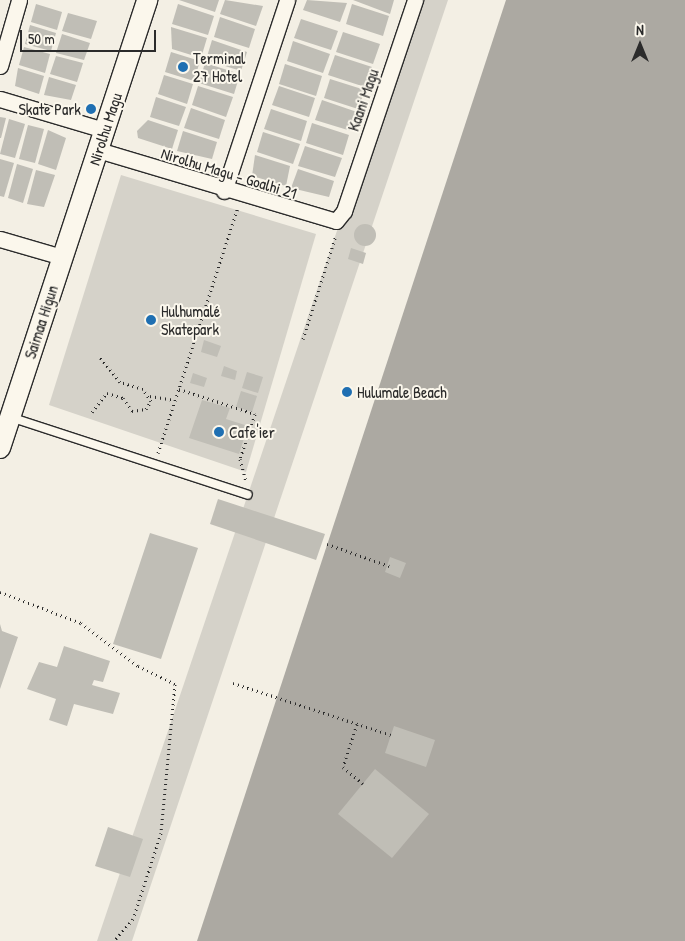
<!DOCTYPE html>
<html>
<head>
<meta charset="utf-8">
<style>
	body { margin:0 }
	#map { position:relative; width:685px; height:941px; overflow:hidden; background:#f3efe4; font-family:"Patrick Hand",sans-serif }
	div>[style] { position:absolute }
	.green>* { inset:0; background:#d5d2c9 }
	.water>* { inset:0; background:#aca9a2 }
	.building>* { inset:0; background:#c0beb6 }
	.round { border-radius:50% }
	.path>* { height:3px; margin-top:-1.5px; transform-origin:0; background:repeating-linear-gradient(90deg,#2b2b2b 0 1px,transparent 0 5px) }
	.roads { filter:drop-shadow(1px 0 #2b2b2b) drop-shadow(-1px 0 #2b2b2b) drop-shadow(0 1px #2b2b2b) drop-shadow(0 -1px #2b2b2b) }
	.lane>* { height:8px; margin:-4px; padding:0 4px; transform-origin:4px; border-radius:4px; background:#fbf7ec }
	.street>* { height:15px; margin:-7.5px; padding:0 7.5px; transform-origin:7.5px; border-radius:7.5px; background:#fbf7ec }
	.secondary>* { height:20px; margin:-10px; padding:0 10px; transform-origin:10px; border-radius:10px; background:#fbf7ec }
	.dots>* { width:14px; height:14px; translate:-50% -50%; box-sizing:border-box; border:2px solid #fbf7ec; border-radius:50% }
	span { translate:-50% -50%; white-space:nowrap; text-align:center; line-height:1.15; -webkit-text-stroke:4px #fbf7ec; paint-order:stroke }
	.poi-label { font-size:16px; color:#2b2b2b }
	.left { translate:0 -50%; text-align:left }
	.right { translate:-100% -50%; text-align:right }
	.street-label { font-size:16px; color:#2b2b2b }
	.north { position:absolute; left:615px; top:20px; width:50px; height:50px; -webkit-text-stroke:4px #fbf7ec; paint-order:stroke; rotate:0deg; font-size:14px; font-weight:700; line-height:20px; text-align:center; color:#2b2b2b }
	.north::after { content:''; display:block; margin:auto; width:18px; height:22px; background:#2b2b2b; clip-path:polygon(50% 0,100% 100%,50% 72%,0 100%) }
	.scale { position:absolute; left:20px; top:30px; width:136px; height:22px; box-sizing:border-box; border:2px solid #2b2b2b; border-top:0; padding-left:6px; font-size:15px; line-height:18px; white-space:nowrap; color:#2b2b2b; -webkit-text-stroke:4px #fbf7ec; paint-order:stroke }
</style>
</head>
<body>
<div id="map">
	<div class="green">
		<div style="clip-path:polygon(415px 0,448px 0,132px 941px,97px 941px)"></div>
		<div style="clip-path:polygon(121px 175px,316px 234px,246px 472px,49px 405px)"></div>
	</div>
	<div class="water">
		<div style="clip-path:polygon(506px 0,685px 0,685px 941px,197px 941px)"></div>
	</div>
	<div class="building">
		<div style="clip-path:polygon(179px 0,219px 0,215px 12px)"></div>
		<div style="clip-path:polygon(225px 0,263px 6px,256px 26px,220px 14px)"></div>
		<div style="clip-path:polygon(307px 0,347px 3px,340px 22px,303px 10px)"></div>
		<div style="clip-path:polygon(353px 0,394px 0,390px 14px)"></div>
		<div style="clip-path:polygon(36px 4px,62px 12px,57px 30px,31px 22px)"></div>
		<div style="clip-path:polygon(178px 4px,214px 16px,208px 35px,172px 24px)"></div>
		<div style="clip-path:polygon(352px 4px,389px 16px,383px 36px,346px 24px)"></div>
		<div style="clip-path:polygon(68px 13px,97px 21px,91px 39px,62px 31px)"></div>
		<div style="clip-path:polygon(220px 17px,255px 29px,249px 48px,214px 37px)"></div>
		<div style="clip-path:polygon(301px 19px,338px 31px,331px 50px,294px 38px)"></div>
		<div style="clip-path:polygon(30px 25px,56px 33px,51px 51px,25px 44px)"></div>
		<div style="clip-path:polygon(171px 27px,207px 38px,201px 58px,172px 49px)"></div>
		<div style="clip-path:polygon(343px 32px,380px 44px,373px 64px,336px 52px)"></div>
		<div style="clip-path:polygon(62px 34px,90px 43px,84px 60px,56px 53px)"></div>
		<div style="clip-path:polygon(212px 40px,247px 52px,241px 71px,206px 60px)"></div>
		<div style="clip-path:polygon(293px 41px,330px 54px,323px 73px,287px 61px)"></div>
		<div style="clip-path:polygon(24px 47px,50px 54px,45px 73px,19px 65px)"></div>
		<div style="clip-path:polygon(171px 52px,200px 61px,194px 81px,165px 72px)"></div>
		<div style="clip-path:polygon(335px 55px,372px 67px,365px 87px,328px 75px)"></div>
		<div style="clip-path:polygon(56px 56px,83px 63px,77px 82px,50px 74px)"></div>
		<div style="clip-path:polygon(205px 63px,240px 74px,234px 94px,199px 83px)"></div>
		<div style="clip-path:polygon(285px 64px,322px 76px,316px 96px,279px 84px)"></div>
		<div style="clip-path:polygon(18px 68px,44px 76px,39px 94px,15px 86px)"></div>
		<div style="clip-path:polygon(164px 75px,193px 84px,187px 104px,158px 94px)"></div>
		<div style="clip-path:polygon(49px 77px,76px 85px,71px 100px,44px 95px)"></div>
		<div style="clip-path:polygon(330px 79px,365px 90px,358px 109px,324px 98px)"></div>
		<div style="clip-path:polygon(198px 86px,233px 97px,226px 117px,192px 105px)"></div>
		<div style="clip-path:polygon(279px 86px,315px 98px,309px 117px,272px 105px)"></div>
		<div style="clip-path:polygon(156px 97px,186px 107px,179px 126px,150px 117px)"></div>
		<div style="clip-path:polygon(322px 100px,357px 112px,351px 131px,315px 120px)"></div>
		<div style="clip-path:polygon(191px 108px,225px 120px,219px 139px,184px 128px)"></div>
		<div style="clip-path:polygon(271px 109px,307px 121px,301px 141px,264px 129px)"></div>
		<div style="clip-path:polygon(0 117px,6px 118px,1px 138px,0 138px)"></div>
		<div style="clip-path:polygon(9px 119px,25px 124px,15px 158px,0 154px)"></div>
		<div style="clip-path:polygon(148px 120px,178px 130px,172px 149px,138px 138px,137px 131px)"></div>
		<div style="clip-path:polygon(312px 123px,349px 135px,343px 155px,306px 143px)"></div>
		<div style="clip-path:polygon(28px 125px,44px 129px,35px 163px,19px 159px)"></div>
		<div style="clip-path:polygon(48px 130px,66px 138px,56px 170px,38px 164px)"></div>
		<div style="clip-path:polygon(183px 131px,217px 142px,212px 159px,177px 151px)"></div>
		<div style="clip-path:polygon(263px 132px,300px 144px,293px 164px,257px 152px)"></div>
		<div style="clip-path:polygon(305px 146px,342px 158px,335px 177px,298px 166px)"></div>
		<div style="clip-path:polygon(255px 155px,290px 166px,286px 186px,252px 176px)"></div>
		<div style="clip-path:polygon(0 159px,14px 163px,4px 197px,0 196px)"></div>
		<div style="clip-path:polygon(17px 164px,33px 169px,23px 203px,8px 198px)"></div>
		<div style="clip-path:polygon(298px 169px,334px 181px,329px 197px,291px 188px)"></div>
		<div style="clip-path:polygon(36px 170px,55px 175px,44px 207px,27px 204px)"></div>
		<div class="round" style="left:354px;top:224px;width:22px;height:22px"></div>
		<div style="clip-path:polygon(351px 248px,366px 253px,363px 264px,348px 259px)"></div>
		<div style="clip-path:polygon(204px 340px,221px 346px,217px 357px,201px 352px)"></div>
		<div style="clip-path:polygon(224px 366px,237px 371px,235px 380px,221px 376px)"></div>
		<div style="clip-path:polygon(247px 372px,263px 377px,258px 393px,242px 388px)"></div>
		<div style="clip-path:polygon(193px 373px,207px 378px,204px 387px,190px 383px)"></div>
		<div style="clip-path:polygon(241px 391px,257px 396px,252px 412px,236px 407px)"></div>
		<div style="clip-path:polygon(202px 400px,230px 408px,226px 419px,248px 426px,239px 454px,189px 438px)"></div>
		<div style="clip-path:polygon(218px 499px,325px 534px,316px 560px,210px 524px)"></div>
		<div style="clip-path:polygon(150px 533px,198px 548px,161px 659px,113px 644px)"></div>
		<div style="clip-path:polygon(390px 557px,406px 563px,400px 578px,385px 572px)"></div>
		<div style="clip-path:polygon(0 624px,2px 631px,18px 637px,0 689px)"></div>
		<div style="clip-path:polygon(64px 646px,110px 661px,103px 682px,94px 680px,92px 685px,120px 693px,113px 714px,74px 704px,67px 726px,49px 720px,56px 699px,27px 689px,39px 662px,57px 667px)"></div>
		<div style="clip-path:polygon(394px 726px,435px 740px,426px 767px,385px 753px)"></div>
		<div style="clip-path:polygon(375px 769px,429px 814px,392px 858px,338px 814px)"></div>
		<div style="clip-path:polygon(108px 827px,143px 839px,130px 877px,95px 866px)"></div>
	</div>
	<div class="path">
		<div style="left:303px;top:339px;width:109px;rotate:-72.4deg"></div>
		<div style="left:179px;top:389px;width:80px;rotate:18.2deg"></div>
		<div style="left:255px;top:414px;width:47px;rotate:108.4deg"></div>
		<div style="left:240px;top:459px;width:24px;rotate:75deg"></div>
		<div style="left:150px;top:396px;width:25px;rotate:9deg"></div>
		<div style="left:92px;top:412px;width:24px;rotate:-52deg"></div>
		<div style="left:107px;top:393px;width:17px;rotate:17deg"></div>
		<div style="left:123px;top:398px;width:16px;rotate:55deg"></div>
		<div style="left:132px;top:411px;width:14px;rotate:-8deg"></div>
		<div style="left:146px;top:409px;width:9px;rotate:-58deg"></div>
		<div style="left:151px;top:401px;width:14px;rotate:-124deg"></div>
		<div style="left:143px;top:389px;width:24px;rotate:-163deg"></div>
		<div style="left:120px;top:382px;width:32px;rotate:-129deg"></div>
		<div style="left:158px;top:453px;width:259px;rotate:-72deg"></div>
		<div style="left:327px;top:544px;width:66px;rotate:19.5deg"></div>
		<div style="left:0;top:592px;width:87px;rotate:20.9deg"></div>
		<div style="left:81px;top:623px;width:71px;rotate:37deg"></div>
		<div style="left:138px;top:666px;width:41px;rotate:25.9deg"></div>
		<div style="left:175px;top:684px;width:150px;rotate:95.4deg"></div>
		<div style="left:161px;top:833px;width:90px;rotate:108deg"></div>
		<div style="left:133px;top:919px;width:29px;rotate:131deg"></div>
		<div style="left:233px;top:683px;width:166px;rotate:18.2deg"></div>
		<div style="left:357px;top:724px;width:45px;rotate:108deg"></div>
		<div style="left:343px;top:767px;width:26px;rotate:40deg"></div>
	</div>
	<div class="roads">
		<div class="lane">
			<div style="left:10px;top:417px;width:250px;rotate:18.1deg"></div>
		</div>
		<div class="street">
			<div style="left:0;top:66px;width:69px;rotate:-73.9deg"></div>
			<div style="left:0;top:99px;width:109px;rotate:16.6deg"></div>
			<div style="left:98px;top:150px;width:248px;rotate:16.6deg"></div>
			<div style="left:336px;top:221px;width:13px;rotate:-51deg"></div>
			<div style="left:344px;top:211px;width:223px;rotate:-71.4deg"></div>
			<div style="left:224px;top:191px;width:201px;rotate:-71.7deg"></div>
			<div style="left:0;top:239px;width:65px;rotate:16.2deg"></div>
		</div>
		<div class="secondary">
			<div style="left:0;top:448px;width:472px;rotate:-71.8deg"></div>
		</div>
	</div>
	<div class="dots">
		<div style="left:183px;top:67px;background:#1f6fb2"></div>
		<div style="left:91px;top:109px;background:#1f6fb2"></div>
		<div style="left:151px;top:320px;background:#1f6fb2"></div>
		<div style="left:347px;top:392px;background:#1f6fb2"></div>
		<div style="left:219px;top:432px;background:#1f6fb2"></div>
	</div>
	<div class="poi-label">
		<span class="left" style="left:193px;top:67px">Terminal<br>27 Hotel</span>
		<span class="right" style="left:81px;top:109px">Skate Park</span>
		<span class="left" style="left:161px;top:320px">Hulhumalé<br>Skatepark</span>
		<span class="left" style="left:357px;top:392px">Hulumale Beach</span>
		<span class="left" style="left:229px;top:432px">Cafe'ier</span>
	</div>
	<div class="street-label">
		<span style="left:363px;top:100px;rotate:-71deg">Kaani Magu</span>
		<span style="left:105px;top:129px;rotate:-72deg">Nirolhu Magu</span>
		<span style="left:229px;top:173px;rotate:17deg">Nirolhu Magu - Goalhi 21</span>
		<span style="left:41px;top:322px;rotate:-72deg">Saimaa Higun</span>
	</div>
	<div class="north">N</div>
	<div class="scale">50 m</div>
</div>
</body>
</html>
